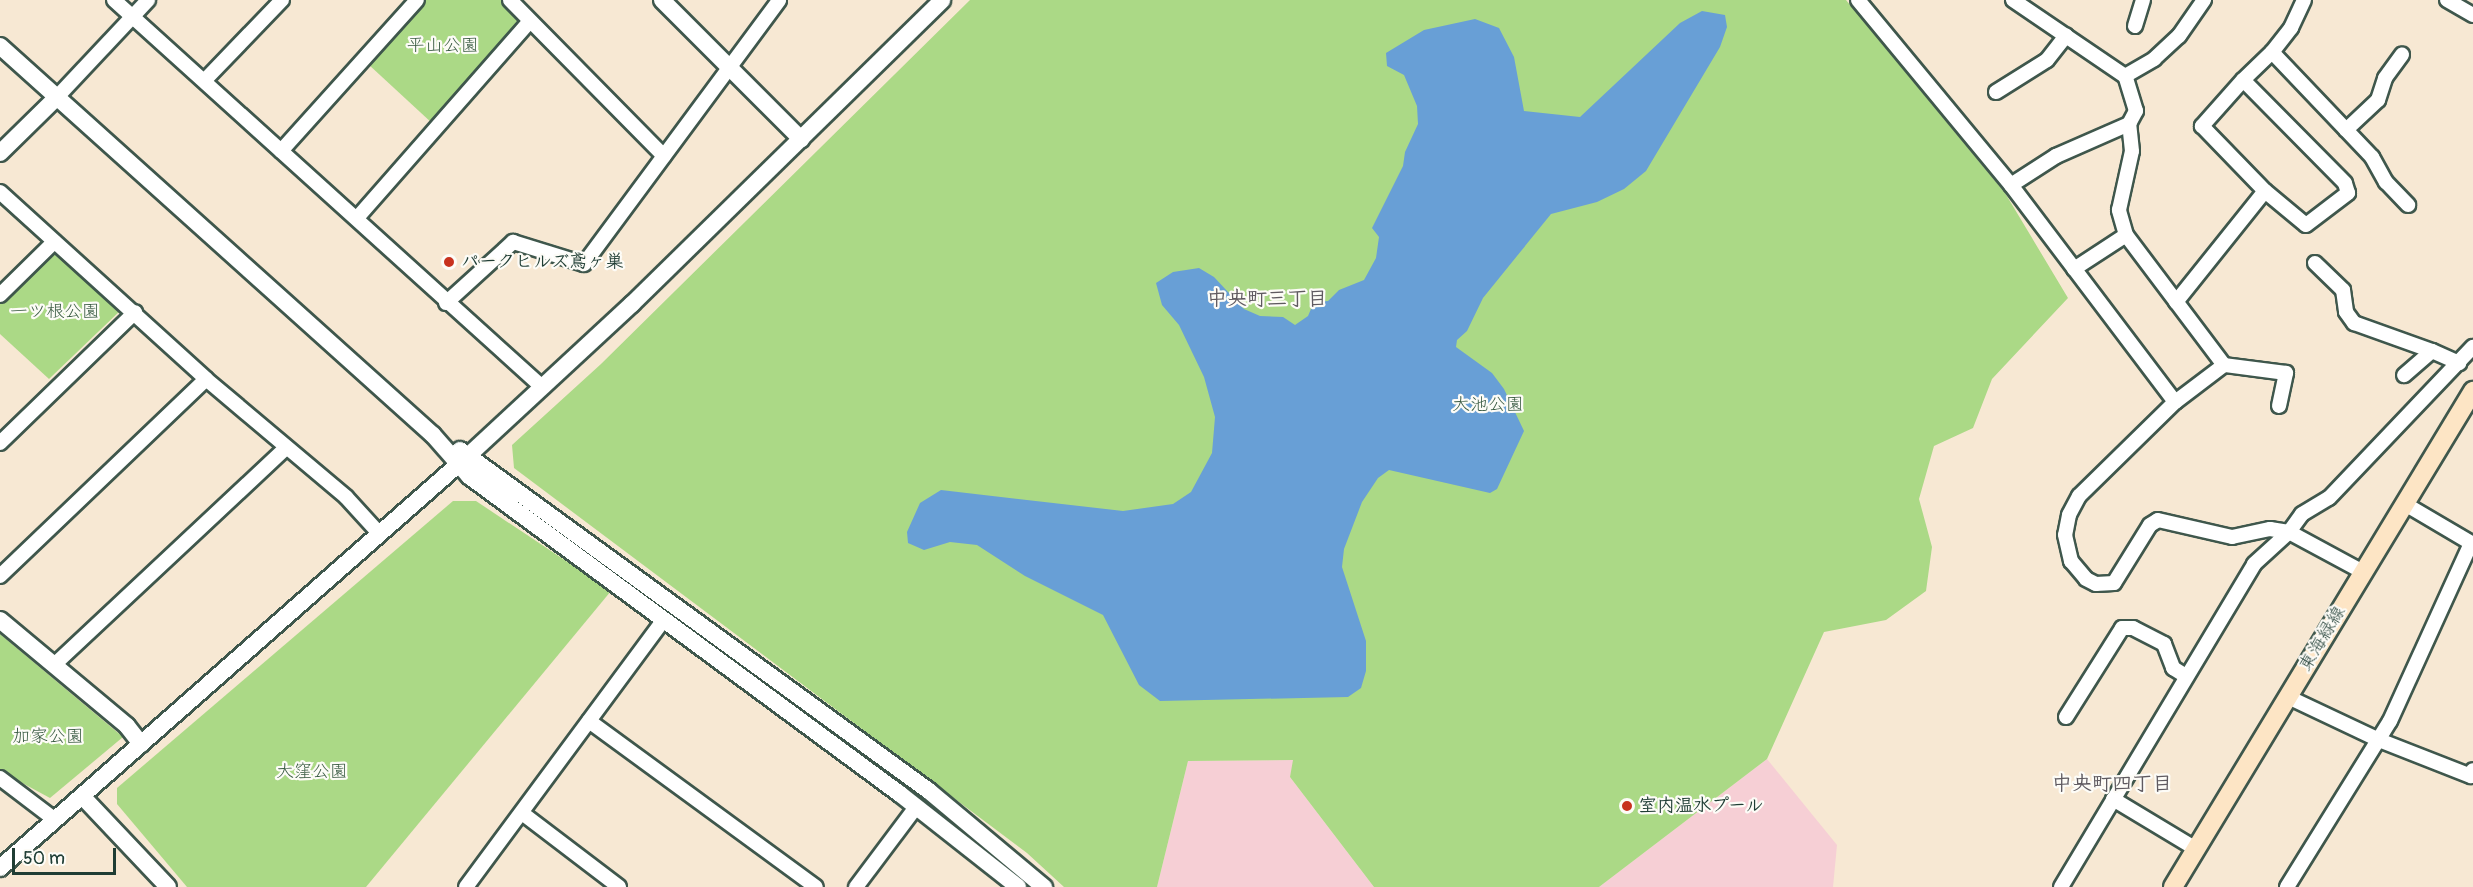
<!DOCTYPE html>
<html>
<head>
<meta charset="utf-8">
<style>
	body { margin:0 }
	#map { position:relative; width:2473px; height:887px; overflow:hidden; background:#f7e8d3; font-family:Pangolin,"Klee One",sans-serif }
	div>[style] { position:absolute }
	.built>* { inset:0; background:#f6cfd5 }
	.green>* { inset:0; background:#abd986 }
	.water>* { inset:0; background:#689fd6 }
	.roads { filter:drop-shadow(2px 0 #3f574c) drop-shadow(-2px 0 #3f574c) drop-shadow(0 2px #3f574c) drop-shadow(0 -2px #3f574c) }
	.minor>* { height:14px; margin:-7px; padding:0 7px; transform-origin:7px; border-radius:7px; background:#fff }
	.tertiary>* { height:16px; margin:-8px; padding:0 8px; transform-origin:8px; border-radius:8px; background:#fff }
	.secondary>* { height:18px; margin:-9px; padding:0 9px; transform-origin:9px; border-radius:9px; background:#fde5c5 }
	.dots>* { width:16px; height:16px; translate:-50% -50%; box-sizing:border-box; border:3px solid #fdfcf7; border-radius:50% }
	span { translate:-50% -50%; white-space:nowrap; text-align:center; line-height:1.15; -webkit-text-stroke:4.5px #fdfcf7; paint-order:stroke }
	.park-label { font-size:18px; color:#3b5c44 }
	.poi-label { font-size:18px; color:#1f3d34; font-weight:700 }
	.left { translate:0 -50%; text-align:left }
	.street-label { font-size:18px; color:#1f3d34 }
	.neighbourhood-label { font-size:20px; color:#5f5a60; font-weight:700 }
	.scale { position:absolute; left:12px; top:848px; width:104px; height:27px; box-sizing:border-box; border:3px solid #1f3d34; border-top:0; padding-left:8px; font-size:18px; line-height:21px; white-space:nowrap; color:#1f3d34; -webkit-text-stroke:4px #fdfcf7; paint-order:stroke }
</style>
</head>
<body>
<div id="map">
	<div class="built">
		<div style="clip-path:polygon(1767px 759px,1837px 845px,1833px 887px,1599px 887px)"></div>
		<div style="clip-path:polygon(1294px 760px,1290px 777px,1374px 887px,1157px 887px,1188px 761px)"></div>
	</div>
	<div class="green">
		<div style="clip-path:polygon(425px 0,501px 0,519px 18px,518px 26px,433px 124px,368px 64px)"></div>
		<div style="clip-path:polygon(970px 0,1846px 0,2005px 193px,2068px 298px,1992px 379px,1973px 428px,1934px 446px,1919px 499px,1932px 547px,1926px 591px,1886px 620px,1824px 632px,1767px 759px,1599px 887px,1374px 887px,1290px 777px,1293px 760px,1188px 761px,1157px 887px,1064px 887px,1027px 853px,514px 468px,512px 445px,601px 364px)"></div>
		<div style="clip-path:polygon(52px 251px,123px 308px,49px 379px,0 334px,0 302px)"></div>
		<div style="clip-path:polygon(453px 501px,476px 501px,611px 591px,366px 887px,187px 887px,117px 804px,117px 788px)"></div>
		<div style="clip-path:polygon(0 634px,123px 737px,50px 798px,0 771px)"></div>
	</div>
	<div class="water">
		<div style="clip-path:polygon(1702px 11px,1725px 15px,1727px 27px,1720px 47px,1646px 171px,1624px 189px,1597px 202px,1551px 214px,1483px 298px,1467px 331px,1457px 340px,1456px 347px,1492px 373px,1504px 389px,1524px 431px,1497px 489px,1490px 493px,1389px 470px,1378px 478px,1362px 502px,1344px 549px,1342px 567px,1366px 641px,1366px 671px,1361px 688px,1348px 697px,1160px 701px,1139px 685px,1103px 615px,1025px 576px,977px 545px,950px 542px,924px 550px,908px 543px,907px 532px,920px 503px,941px 490px,1123px 511px,1173px 504px,1191px 492px,1212px 453px,1215px 417px,1204px 377px,1179px 325px,1162px 305px,1156px 283px,1173px 272px,1199px 268px,1214px 277px,1244px 309px,1260px 316px,1283px 317px,1295px 325px,1308px 316px,1314px 302px,1328px 301px,1339px 290px,1364px 280px,1376px 258px,1379px 237px,1372px 228px,1403px 166px,1405px 152px,1418px 124px,1417px 106px,1404px 75px,1387px 66px,1386px 53px,1424px 30px,1475px 19px,1499px 28px,1514px 57px,1524px 111px,1580px 117px,1680px 23px)"></div>
	</div>
	<div class="roads">
		<div class="minor">
			<div style="left:114px;top:0;width:576px;rotate:42.11deg"></div>
			<div style="left:510px;top:0;width:219px;rotate:45.4deg"></div>
			<div style="left:1858px;top:0;width:240px;rotate:50.4deg"></div>
			<div style="left:2011px;top:185px;width:54px;rotate:-32.8deg"></div>
			<div style="left:2056px;top:156px;width:80px;rotate:-23.7deg"></div>
			<div style="left:2129px;top:124px;width:15px;rotate:-62deg"></div>
			<div style="left:2136px;top:111px;width:37px;rotate:-107deg"></div>
			<div style="left:2125px;top:76px;width:34px;rotate:-30deg"></div>
			<div style="left:2154px;top:59px;width:34px;rotate:-43deg"></div>
			<div style="left:2179px;top:36px;width:44px;rotate:-55.2deg"></div>
			<div style="left:2013px;top:0;width:135px;rotate:34.2deg"></div>
			<div style="left:2304px;top:0;width:31px;rotate:115deg"></div>
			<div style="left:2291px;top:28px;width:31px;rotate:128deg"></div>
			<div style="left:2272px;top:52px;width:145px;rotate:46.4deg"></div>
			<div style="left:2372px;top:157px;width:29px;rotate:61deg"></div>
			<div style="left:2386px;top:182px;width:32px;rotate:46deg"></div>
			<div style="left:2447px;top:0;width:30px;rotate:30deg"></div>
			<div style="left:2135px;top:26px;width:27px;rotate:-73deg"></div>
			<div style="left:205px;top:80px;width:111px;rotate:-46.1deg"></div>
			<div style="left:2243px;top:80px;width:40px;rotate:-44deg"></div>
			<div style="left:1996px;top:92px;width:60px;rotate:-32.1deg"></div>
			<div style="left:2047px;top:60px;width:31px;rotate:-52deg"></div>
			<div style="left:57px;top:97px;width:133px;rotate:-46.8deg"></div>
			<div style="left:2346px;top:130px;width:44px;rotate:-43.2deg"></div>
			<div style="left:2378px;top:100px;width:23px;rotate:-72deg"></div>
			<div style="left:2385px;top:78px;width:29px;rotate:-54deg"></div>
			<div style="left:281px;top:151px;width:203px;rotate:-48deg"></div>
			<div style="left:2011px;top:185px;width:272px;rotate:52.9deg"></div>
			<div style="left:0;top:192px;width:278px;rotate:42.2deg"></div>
			<div style="left:206px;top:379px;width:183px;rotate:40.1deg"></div>
			<div style="left:346px;top:497px;width:47px;rotate:47.6deg"></div>
			<div style="left:357px;top:218px;width:262px;rotate:-48.7deg"></div>
			<div style="left:2126px;top:235px;width:26px;rotate:-106deg"></div>
			<div style="left:2119px;top:210px;width:60px;rotate:-77.6deg"></div>
			<div style="left:2132px;top:151px;width:27px;rotate:-96deg"></div>
			<div style="left:2315px;top:263px;width:39px;rotate:44deg"></div>
			<div style="left:2343px;top:290px;width:22px;rotate:82deg"></div>
			<div style="left:2346px;top:312px;width:14px;rotate:54deg"></div>
			<div style="left:2354px;top:323px;width:83px;rotate:19.7deg"></div>
			<div style="left:2432px;top:351px;width:37px;rotate:139deg"></div>
			<div style="left:2074px;top:269px;width:62px;rotate:-33.2deg"></div>
			<div style="left:2126px;top:235px;width:163px;rotate:53deg"></div>
			<div style="left:0;top:295px;width:76px;rotate:-44.5deg"></div>
			<div style="left:2176px;top:302px;width:142px;rotate:-51.3deg"></div>
			<div style="left:2265px;top:191px;width:53px;rotate:39.7deg"></div>
			<div style="left:2306px;top:225px;width:53px;rotate:-37.3deg"></div>
			<div style="left:2348px;top:193px;width:10px;rotate:-107deg"></div>
			<div style="left:2345px;top:183px;width:145px;rotate:-134.7deg"></div>
			<div style="left:2243px;top:80px;width:62px;rotate:131.7deg"></div>
			<div style="left:2202px;top:126px;width:91px;rotate:45.9deg"></div>
			<div style="left:446px;top:303px;width:91px;rotate:-42.3deg"></div>
			<div style="left:513px;top:242px;width:74px;rotate:17.2deg"></div>
			<div style="left:584px;top:264px;width:328px;rotate:-53.5deg"></div>
			<div style="left:2432px;top:351px;width:30px;rotate:24deg"></div>
			<div style="left:2279px;top:406px;width:34px;rotate:-78deg"></div>
			<div style="left:2286px;top:373px;width:63px;rotate:-172.6deg"></div>
			<div style="left:2224px;top:365px;width:61px;rotate:142.9deg"></div>
			<div style="left:2175px;top:402px;width:134px;rotate:135.6deg"></div>
			<div style="left:2079px;top:496px;width:21px;rotate:118deg"></div>
			<div style="left:2069px;top:515px;width:20px;rotate:101deg"></div>
			<div style="left:2065px;top:535px;width:27px;rotate:77deg"></div>
			<div style="left:2071px;top:561px;width:23px;rotate:50deg"></div>
			<div style="left:2086px;top:579px;width:11px;rotate:27deg"></div>
			<div style="left:2096px;top:584px;width:18px;rotate:-3deg"></div>
			<div style="left:2114px;top:583px;width:68px;rotate:-58.2deg"></div>
			<div style="left:2150px;top:525px;width:9px;rotate:-32deg"></div>
			<div style="left:2158px;top:520px;width:76px;rotate:12.9deg"></div>
			<div style="left:2232px;top:537px;width:39px;rotate:-12deg"></div>
			<div style="left:2270px;top:529px;width:19px;rotate:9deg"></div>
			<div style="left:2289px;top:532px;width:22px;rotate:-54deg"></div>
			<div style="left:2302px;top:514px;width:31px;rotate:-31deg"></div>
			<div style="left:2329px;top:498px;width:209px;rotate:-46.4deg"></div>
			<div style="left:0;top:443px;width:188px;rotate:-44.1deg"></div>
			<div style="left:2405px;top:504px;width:79px;rotate:30.5deg"></div>
			<div style="left:0;top:576px;width:285px;rotate:-43.7deg"></div>
			<div style="left:54px;top:665px;width:318px;rotate:-43.1deg"></div>
			<div style="left:2288px;top:697px;width:101px;rotate:25.3deg"></div>
			<div style="left:2379px;top:740px;width:99px;rotate:21.4deg"></div>
			<div style="left:2471px;top:776px;width:6px;rotate:-72deg"></div>
			<div style="left:2066px;top:717px;width:105px;rotate:-57.8deg"></div>
			<div style="left:2122px;top:628px;width:11px"></div>
			<div style="left:2133px;top:628px;width:35px;rotate:27deg"></div>
			<div style="left:2164px;top:644px;width:26px;rotate:69deg"></div>
			<div style="left:2173px;top:668px;width:15px;rotate:32deg"></div>
			<div style="left:589px;top:721px;width:281px;rotate:36.2deg"></div>
			<div style="left:0;top:778px;width:68px;rotate:37.2deg"></div>
			<div style="left:2113px;top:799px;width:97px;rotate:31.1deg"></div>
			<div style="left:522px;top:813px;width:122px;rotate:37.3deg"></div>
			<div style="left:466px;top:887px;width:331px;rotate:-53.5deg"></div>
			<div style="left:856px;top:887px;width:100px;rotate:-53.1deg"></div>
			<div style="left:2061px;top:887px;width:376px;rotate:-59.1deg"></div>
			<div style="left:2254px;top:564px;width:47px;rotate:-42.4deg"></div>
			<div style="left:2289px;top:532px;width:84px;rotate:28.4deg"></div>
			<div style="left:2287px;top:887px;width:195px;rotate:-58.2deg"></div>
			<div style="left:2390px;top:721px;width:196px;rotate:-65.5deg"></div>
		</div>
		<div class="tertiary">
			<div style="left:662px;top:0;width:197px;rotate:45deg"></div>
			<div style="left:0;top:46px;width:582px;rotate:41.94deg"></div>
			<div style="left:433px;top:435px;width:55px;rotate:48.7deg"></div>
			<div style="left:469px;top:476px;width:536px;rotate:36.42deg"></div>
			<div style="left:900px;top:794px;width:150px;rotate:38.2deg"></div>
			<div style="left:0;top:153px;width:80px;rotate:-44.5deg"></div>
			<div style="left:460px;top:450px;width:580px;rotate:36.02deg"></div>
			<div style="left:929px;top:791px;width:150px;rotate:39.9deg"></div>
			<div style="left:0;top:620px;width:165px;rotate:39.8deg"></div>
			<div style="left:127px;top:726px;width:23px;rotate:52deg"></div>
			<div style="left:82px;top:796px;width:125px;rotate:46.6deg"></div>
			<div style="left:0;top:868px;width:625px;rotate:-41.37deg"></div>
			<div style="left:469px;top:455px;width:222px;rotate:-42.8deg"></div>
			<div style="left:632px;top:304px;width:434px;rotate:-44.4deg"></div>
		</div>
		<div class="secondary">
			<div style="left:2173px;top:887px;width:580px;rotate:-58.83deg"></div>
		</div>
	</div>
	<div class="dots">
		<div style="left:449px;top:262px;background:#c8321e"></div>
		<div style="left:1627px;top:806px;background:#c8321e"></div>
	</div>
	<div class="park-label">
		<span style="left:443px;top:46px">平山公園</span>
		<span style="left:55px;top:312px">一ツ根公園</span>
		<span style="left:1488px;top:405px">大池公園</span>
		<span style="left:48px;top:737px">加家公園</span>
		<span style="left:312px;top:772px">大窪公園</span>
	</div>
	<div class="poi-label">
		<span class="left" style="left:461px;top:262px">パークヒルズ鳶ヶ巣</span>
		<span class="left" style="left:1639px;top:806px">室内温水プール</span>
	</div>
	<div class="street-label">
		<span style="left:2323px;top:639px;rotate:-59deg">東海緑線</span>
	</div>
	<div class="neighbourhood-label">
		<span style="left:1267px;top:298px">中央町三丁目</span>
		<span style="left:2112px;top:783px">中央町四丁目</span>
	</div>
	<div class="scale">50 m</div>
</div>
</body>
</html>
